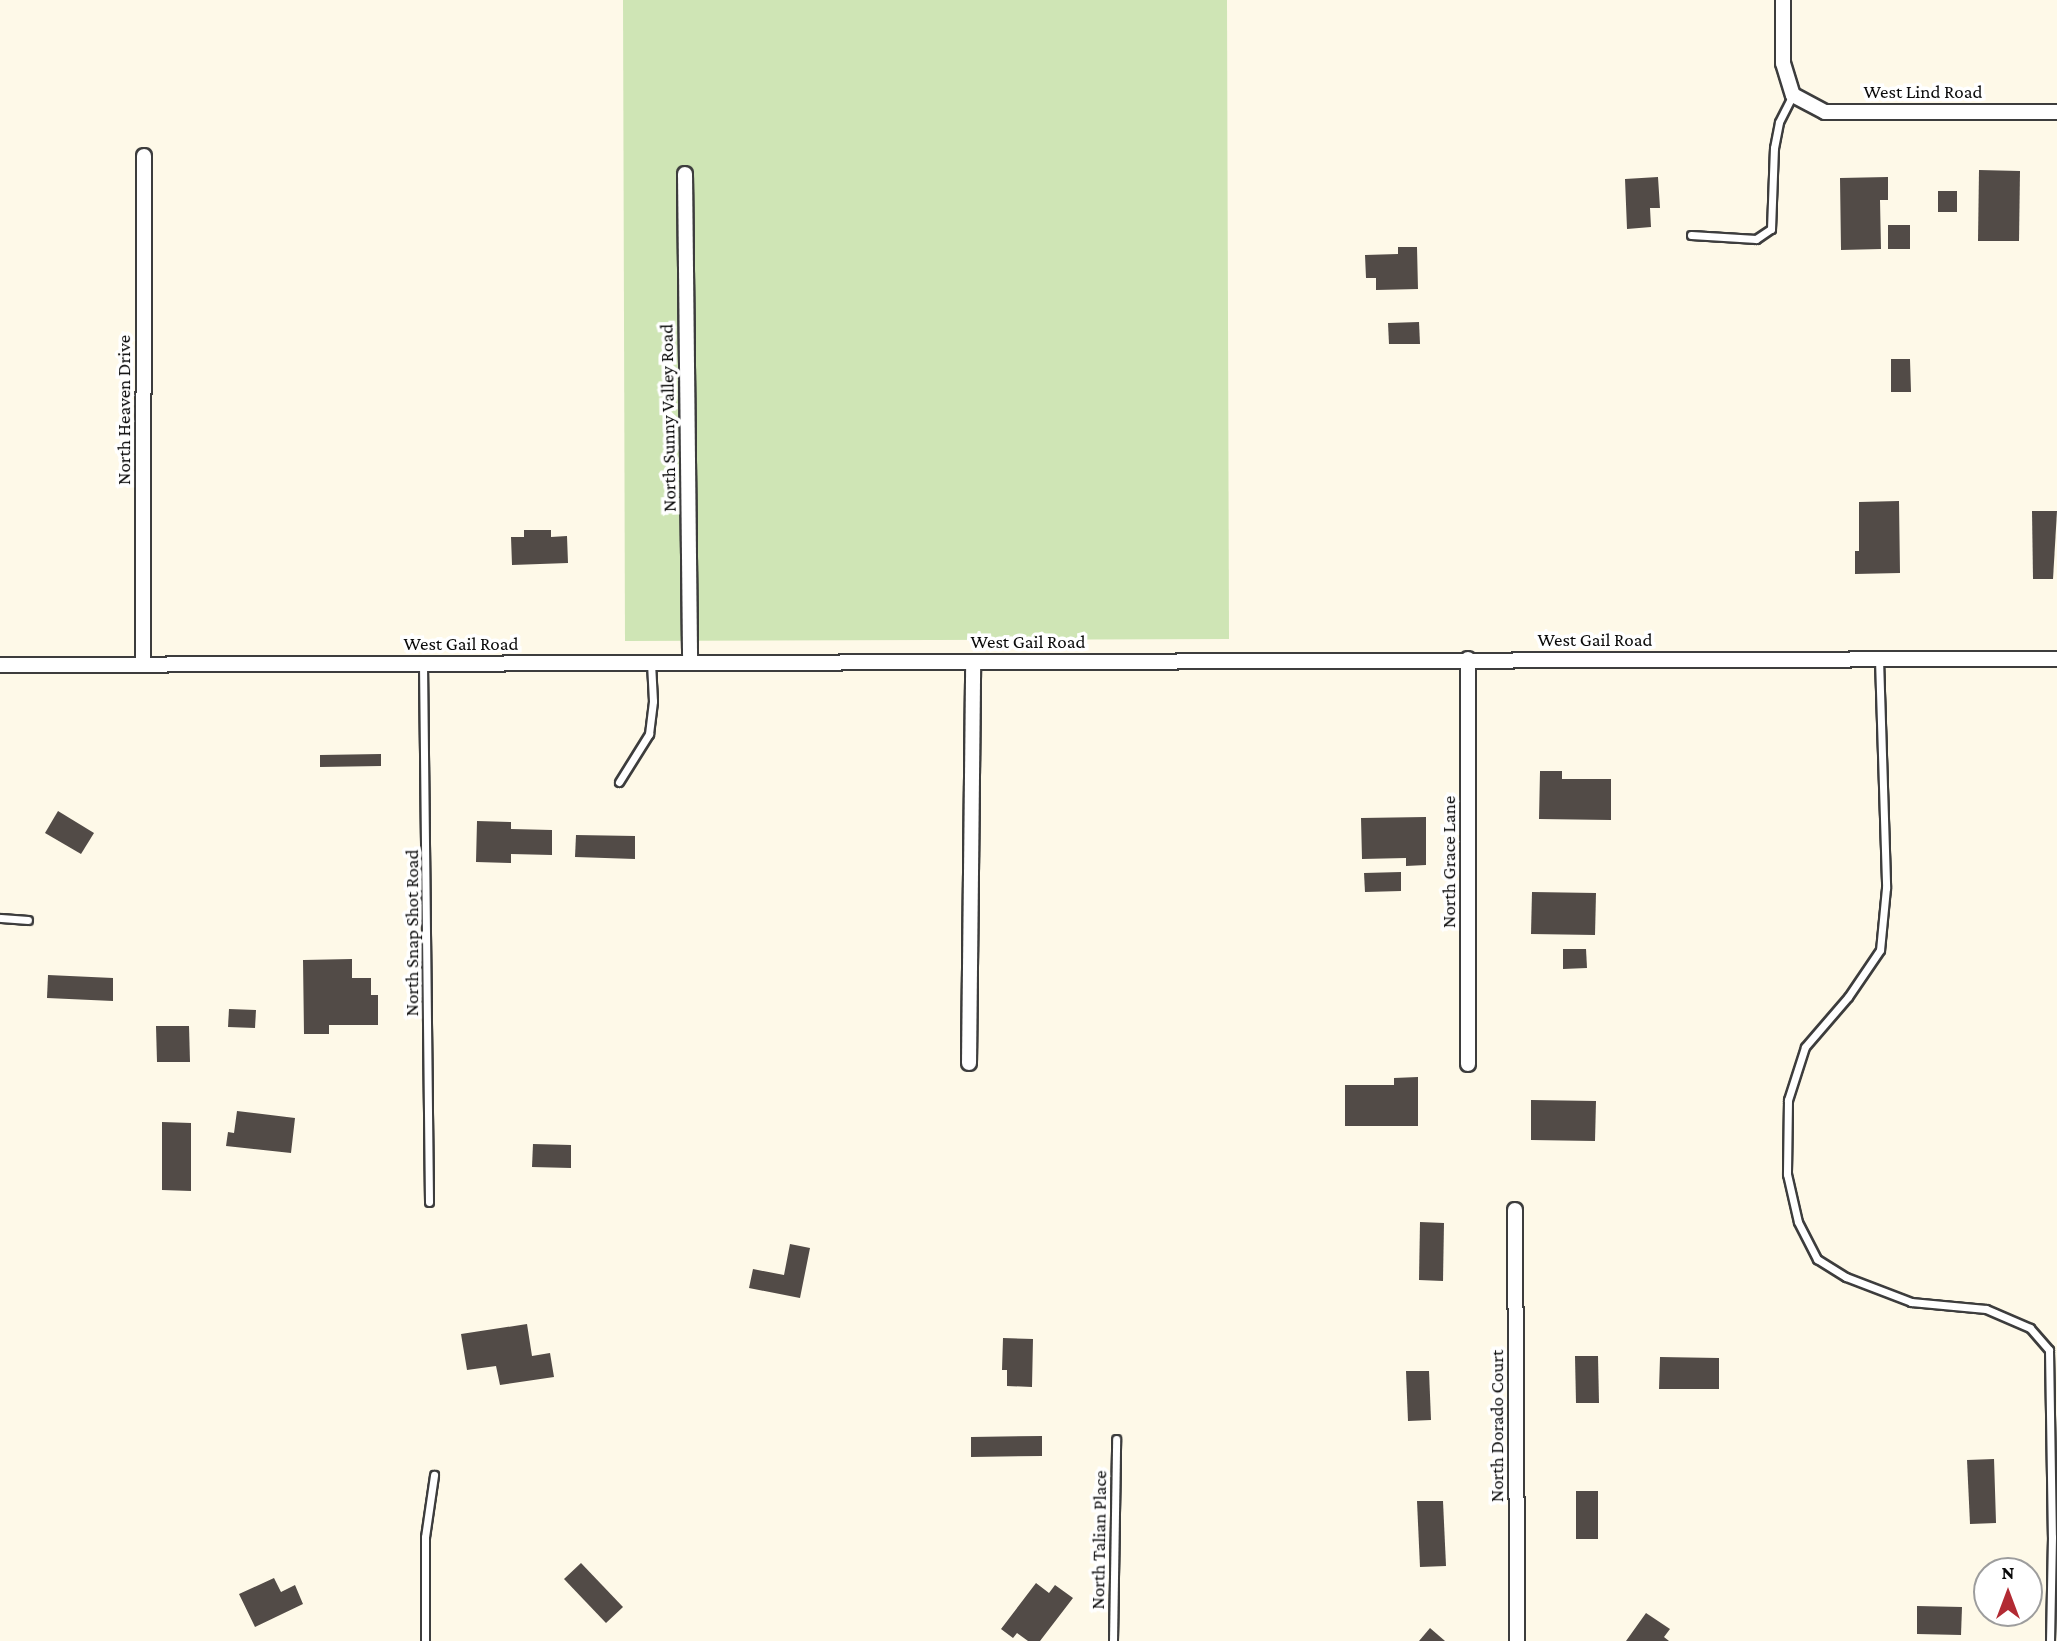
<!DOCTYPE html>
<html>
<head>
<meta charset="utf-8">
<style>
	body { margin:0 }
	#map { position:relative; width:2057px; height:1641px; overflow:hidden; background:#fef9e8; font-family:"Crimson Pro",serif }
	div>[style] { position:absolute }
	.green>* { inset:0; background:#cfe5b5 }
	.building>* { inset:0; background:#524b47 }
	.roads { filter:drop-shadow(2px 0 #3d3d3d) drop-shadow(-2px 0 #3d3d3d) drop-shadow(0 2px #3d3d3d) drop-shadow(0 -2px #3d3d3d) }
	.service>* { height:7px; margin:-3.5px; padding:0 3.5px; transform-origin:3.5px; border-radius:3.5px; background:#fff }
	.minor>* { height:14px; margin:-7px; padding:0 7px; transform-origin:7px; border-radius:7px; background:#fff }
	span { translate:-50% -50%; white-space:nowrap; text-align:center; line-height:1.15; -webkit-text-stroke:7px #fff; paint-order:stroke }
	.street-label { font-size:19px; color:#0a0a0a }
	.north { position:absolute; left:1973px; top:1557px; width:70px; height:70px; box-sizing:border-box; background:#fff; border:2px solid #9d9d9d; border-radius:50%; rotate:0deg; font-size:19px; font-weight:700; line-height:28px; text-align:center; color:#0a0a0a }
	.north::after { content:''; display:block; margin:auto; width:24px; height:32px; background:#b22a33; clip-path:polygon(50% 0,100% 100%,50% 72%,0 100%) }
</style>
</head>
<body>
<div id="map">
	<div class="green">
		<div style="clip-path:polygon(623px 0,1227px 0,1229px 639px,625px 641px)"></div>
	</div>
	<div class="building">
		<div style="clip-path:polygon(1979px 170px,2020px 171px,2019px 241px,1978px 241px)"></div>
		<div style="clip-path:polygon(1658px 177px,1660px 208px,1650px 208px,1651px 227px,1627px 229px,1625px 179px)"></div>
		<div style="clip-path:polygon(1888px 177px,1888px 200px,1880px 200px,1881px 249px,1841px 250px,1840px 178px)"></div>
		<div style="clip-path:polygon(1938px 191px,1957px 191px,1957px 212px,1938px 212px)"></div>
		<div style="clip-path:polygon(1888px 225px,1910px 225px,1910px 249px,1888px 249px)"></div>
		<div style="clip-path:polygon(1398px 247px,1417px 247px,1418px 289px,1376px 290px,1376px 278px,1366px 278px,1365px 255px,1398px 254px)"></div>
		<div style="clip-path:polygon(1419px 322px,1420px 344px,1389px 344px,1388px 323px)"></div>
		<div style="clip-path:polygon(1891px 359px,1910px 359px,1911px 392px,1891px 392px)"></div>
		<div style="clip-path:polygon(1899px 501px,1900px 573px,1855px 574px,1855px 551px,1859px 551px,1859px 502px)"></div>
		<div style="clip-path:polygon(2032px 511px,2057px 511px,2053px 579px,2033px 579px)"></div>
		<div style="clip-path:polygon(524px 530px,551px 530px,551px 537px,567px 536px,568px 563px,512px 565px,511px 537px,524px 537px)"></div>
		<div style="clip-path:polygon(381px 754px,381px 766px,320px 767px,320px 755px)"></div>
		<div style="clip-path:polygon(1540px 771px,1562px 771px,1562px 779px,1611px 779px,1611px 820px,1539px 819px)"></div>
		<div style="clip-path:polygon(58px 811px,94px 833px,81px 854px,45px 833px)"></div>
		<div style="clip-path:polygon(1426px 817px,1426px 865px,1406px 866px,1406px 858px,1362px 859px,1361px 818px)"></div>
		<div style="clip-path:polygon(477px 821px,511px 822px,511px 829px,552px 830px,552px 855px,511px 854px,511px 863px,476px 862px)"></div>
		<div style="clip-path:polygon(576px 835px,635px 836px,635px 859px,575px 857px)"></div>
		<div style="clip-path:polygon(1401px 872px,1401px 891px,1365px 892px,1364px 873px)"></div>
		<div style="clip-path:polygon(1532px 892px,1596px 893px,1595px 935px,1531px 934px)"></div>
		<div style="clip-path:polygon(1563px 949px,1586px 949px,1587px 968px,1563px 969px)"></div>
		<div style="clip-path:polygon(352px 959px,352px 978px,371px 978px,371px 995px,378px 995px,378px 1025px,329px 1025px,329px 1034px,304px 1034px,303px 960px)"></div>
		<div style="clip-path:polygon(48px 975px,113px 978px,113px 1001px,47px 998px)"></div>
		<div style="clip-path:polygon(229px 1009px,256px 1010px,255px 1028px,228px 1027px)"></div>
		<div style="clip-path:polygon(156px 1026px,189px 1026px,190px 1062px,157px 1062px)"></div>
		<div style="clip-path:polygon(1418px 1077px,1418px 1126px,1345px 1126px,1345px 1085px,1394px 1085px,1394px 1078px)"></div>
		<div style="clip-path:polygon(1531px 1100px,1596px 1101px,1595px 1141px,1531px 1140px)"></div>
		<div style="clip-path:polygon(237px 1111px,295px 1118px,291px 1153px,226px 1146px,228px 1132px,234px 1133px)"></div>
		<div style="clip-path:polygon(162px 1122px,191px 1123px,191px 1191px,162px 1190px)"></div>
		<div style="clip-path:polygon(533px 1144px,571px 1145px,571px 1168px,532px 1167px)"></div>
		<div style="clip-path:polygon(1420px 1222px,1444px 1223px,1443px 1281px,1419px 1280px)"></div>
		<div style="clip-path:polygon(790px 1244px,810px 1248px,800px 1298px,749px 1288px,753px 1269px,784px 1275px)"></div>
		<div style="clip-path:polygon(527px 1324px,532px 1356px,550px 1353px,554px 1377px,500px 1385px,496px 1366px,467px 1370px,461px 1334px)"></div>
		<div style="clip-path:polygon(1003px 1338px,1033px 1339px,1032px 1387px,1007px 1386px,1007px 1370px,1002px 1370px)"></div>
		<div style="clip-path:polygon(1575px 1356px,1598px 1356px,1599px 1403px,1576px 1403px)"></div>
		<div style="clip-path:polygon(1660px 1357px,1719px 1358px,1719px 1389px,1659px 1389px)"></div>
		<div style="clip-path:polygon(1406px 1371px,1429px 1371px,1431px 1420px,1408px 1421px)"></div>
		<div style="clip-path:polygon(1042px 1436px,1042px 1456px,971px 1457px,971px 1437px)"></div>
		<div style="clip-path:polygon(1994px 1459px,1996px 1523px,1970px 1524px,1967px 1460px)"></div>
		<div style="clip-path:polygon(1576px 1491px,1598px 1491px,1598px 1539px,1576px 1539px)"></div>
		<div style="clip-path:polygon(1417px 1501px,1443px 1501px,1446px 1566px,1420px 1567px)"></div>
		<div style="clip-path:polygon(581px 1563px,623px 1607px,606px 1623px,564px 1579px)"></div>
		<div style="clip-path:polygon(274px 1578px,281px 1592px,295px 1585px,303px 1604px,255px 1627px,239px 1594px)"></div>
		<div style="clip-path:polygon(1036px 1583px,1049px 1593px,1055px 1585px,1073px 1598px,1040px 1641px,1028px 1641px,1017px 1633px,1013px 1638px,1001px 1629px)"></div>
		<div style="clip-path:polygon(1917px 1606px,1962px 1607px,1961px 1635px,1917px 1634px)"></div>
		<div style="clip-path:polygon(1646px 1613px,1670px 1629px,1664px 1637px,1669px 1641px,1626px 1641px)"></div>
		<div style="clip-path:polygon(1430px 1628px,1445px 1641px,1419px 1641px)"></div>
	</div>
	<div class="roads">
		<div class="service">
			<div style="left:1691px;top:235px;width:65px;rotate:3.5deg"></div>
			<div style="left:1756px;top:239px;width:18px;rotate:-34deg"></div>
			<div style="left:1771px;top:229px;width:81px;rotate:-87.9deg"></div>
			<div style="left:1774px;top:148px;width:26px;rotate:-79deg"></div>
			<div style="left:1779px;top:122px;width:30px;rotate:-63deg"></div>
			<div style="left:1879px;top:659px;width:229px;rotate:88.2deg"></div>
			<div style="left:1886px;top:888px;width:62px;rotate:95.5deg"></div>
			<div style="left:1880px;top:950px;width:57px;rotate:124.2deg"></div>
			<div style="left:1848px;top:997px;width:66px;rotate:130.7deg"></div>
			<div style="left:1805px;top:1047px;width:56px;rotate:107.8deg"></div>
			<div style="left:1788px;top:1100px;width:74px;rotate:90.8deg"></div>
			<div style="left:1787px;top:1174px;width:49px;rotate:77.1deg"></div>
			<div style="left:1798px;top:1222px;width:42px;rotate:62.8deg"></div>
			<div style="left:1817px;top:1259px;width:34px;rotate:32deg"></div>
			<div style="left:1846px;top:1277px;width:70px;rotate:21deg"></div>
			<div style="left:1911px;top:1302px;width:75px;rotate:5.3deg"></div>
			<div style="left:1986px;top:1309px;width:48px;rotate:23.4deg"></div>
			<div style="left:2030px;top:1328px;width:29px;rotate:49deg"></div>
			<div style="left:2049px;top:1350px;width:187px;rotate:89.1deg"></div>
			<div style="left:2052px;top:1537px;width:104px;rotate:91.1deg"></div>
			<div style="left:423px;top:664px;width:538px;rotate:89.36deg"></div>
			<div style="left:619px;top:782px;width:57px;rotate:-58deg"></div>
			<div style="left:649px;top:734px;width:33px;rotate:-83deg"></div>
			<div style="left:653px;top:701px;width:38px;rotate:-93deg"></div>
			<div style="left:0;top:918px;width:28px;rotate:4deg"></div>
			<div style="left:425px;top:1641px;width:104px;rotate:-90deg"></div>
			<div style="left:425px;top:1537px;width:63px;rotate:-81.7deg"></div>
			<div style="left:1113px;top:1641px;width:202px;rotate:-89.1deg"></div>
		</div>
		<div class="minor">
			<div style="left:1783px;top:0;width:63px;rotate:90deg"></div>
			<div style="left:1783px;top:63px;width:34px;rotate:73deg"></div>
			<div style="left:1793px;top:95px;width:36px;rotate:28deg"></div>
			<div style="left:1825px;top:112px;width:232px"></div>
			<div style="left:685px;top:174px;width:489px;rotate:89.4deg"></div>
			<div style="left:1468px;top:659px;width:405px;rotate:90deg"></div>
			<div style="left:0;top:665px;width:2057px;rotate:-0.17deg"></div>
			<div style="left:143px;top:665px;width:509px;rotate:-89.89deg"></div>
			<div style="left:969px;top:1063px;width:401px;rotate:-89.4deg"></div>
			<div style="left:1515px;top:1210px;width:431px;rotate:89.7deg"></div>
		</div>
	</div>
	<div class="street-label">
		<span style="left:1923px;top:92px">West Lind Road</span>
		<span style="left:124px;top:410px;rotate:-90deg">North Heaven Drive</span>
		<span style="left:668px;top:418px;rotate:-91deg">North Sunny Valley Road</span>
		<span style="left:1595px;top:640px">West Gail Road</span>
		<span style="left:1028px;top:642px">West Gail Road</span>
		<span style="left:461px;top:644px">West Gail Road</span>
		<span style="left:1449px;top:862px;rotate:-90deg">North Grace Lane</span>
		<span style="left:412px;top:933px;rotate:-90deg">North Snap Shot Road</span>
		<span style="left:1497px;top:1426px;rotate:-90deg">North Dorado Court</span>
		<span style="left:1099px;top:1540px;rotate:-89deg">North Talian Place</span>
	</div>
	<div class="north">N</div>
</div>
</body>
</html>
